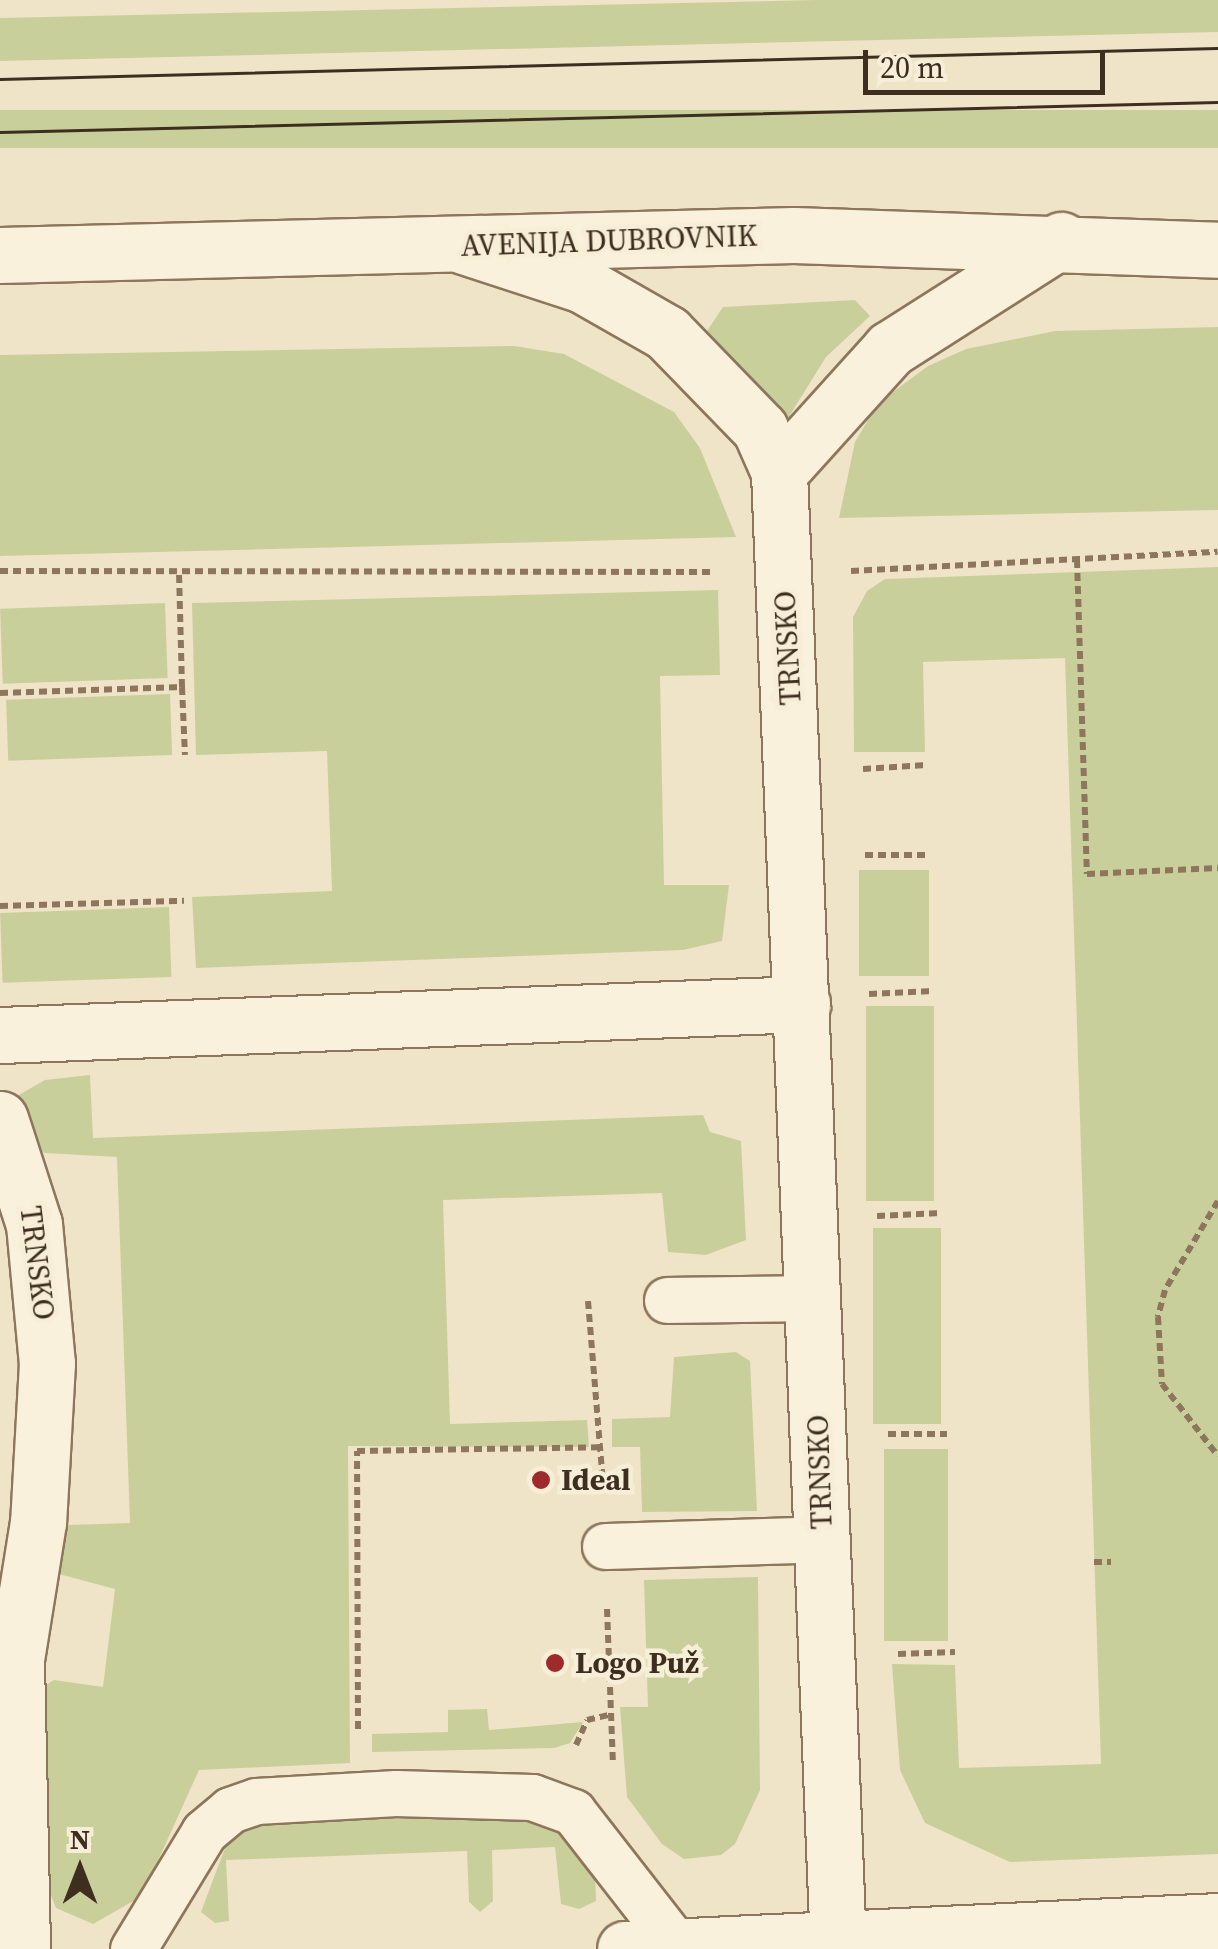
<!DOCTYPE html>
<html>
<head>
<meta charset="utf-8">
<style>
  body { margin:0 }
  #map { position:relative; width:1218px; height:1949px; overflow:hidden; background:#f0e4c8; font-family:"Source Serif 4",serif }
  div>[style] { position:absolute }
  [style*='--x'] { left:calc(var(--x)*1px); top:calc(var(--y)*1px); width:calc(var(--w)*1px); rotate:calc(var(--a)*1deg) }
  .green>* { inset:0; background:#c9cf9b; transform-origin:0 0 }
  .path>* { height:6px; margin-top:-3px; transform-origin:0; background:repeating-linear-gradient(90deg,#8d765c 0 8px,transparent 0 13px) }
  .roads { filter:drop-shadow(2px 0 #8d765c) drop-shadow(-2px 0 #8d765c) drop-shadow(0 2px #8d765c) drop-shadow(0 -2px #8d765c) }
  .lane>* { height:45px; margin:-22.5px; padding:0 22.5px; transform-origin:22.5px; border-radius:22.5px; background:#faf1dc }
  .street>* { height:55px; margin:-27.5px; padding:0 27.5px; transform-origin:27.5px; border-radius:27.5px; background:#faf1dc }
  .secondary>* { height:55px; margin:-27.5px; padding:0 27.5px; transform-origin:27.5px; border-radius:27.5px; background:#faf1dc }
  .tram>* { height:2.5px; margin:-1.25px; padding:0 1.25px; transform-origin:1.25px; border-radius:1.25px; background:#3d2e20 }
  .dots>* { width:28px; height:28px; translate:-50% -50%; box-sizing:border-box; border:5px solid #f7eed8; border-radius:50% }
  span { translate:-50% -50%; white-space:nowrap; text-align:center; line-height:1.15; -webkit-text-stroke:9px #f7eed8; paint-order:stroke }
  .street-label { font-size:30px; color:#3d2e20 }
  .poi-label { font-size:30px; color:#3d2e20; font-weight:700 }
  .left { translate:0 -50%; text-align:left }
  .north { position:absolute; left:30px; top:1819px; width:100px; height:100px; -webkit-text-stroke:8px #f7eed8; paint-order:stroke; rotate:0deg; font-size:28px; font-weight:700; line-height:40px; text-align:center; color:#3d2e20 }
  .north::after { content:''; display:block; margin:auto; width:35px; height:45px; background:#3d2e20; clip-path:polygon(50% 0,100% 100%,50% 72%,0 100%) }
  .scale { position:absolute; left:863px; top:50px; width:242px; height:45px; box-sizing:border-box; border:5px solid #3d2e20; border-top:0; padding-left:12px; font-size:30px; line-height:35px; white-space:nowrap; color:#3d2e20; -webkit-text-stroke:8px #f7eed8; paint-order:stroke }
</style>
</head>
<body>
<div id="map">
  <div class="green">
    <i style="clip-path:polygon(815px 0,1218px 0,1218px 32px,0 61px,0 18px)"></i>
    <i style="left:1218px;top:110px;width:38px;height:1218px;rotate:90deg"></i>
    <i style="clip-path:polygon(855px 300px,870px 316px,826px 357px,785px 423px,707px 331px,723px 307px)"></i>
    <i style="clip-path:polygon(1218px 327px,1218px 510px,839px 518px,855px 442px,878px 403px,928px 366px,966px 349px,1055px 331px)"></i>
    <i style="clip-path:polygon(514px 346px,564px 354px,674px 412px,700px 448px,736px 537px,0 556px,0 355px)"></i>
    <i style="clip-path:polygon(1218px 567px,1218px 1854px,1010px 1862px,925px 1823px,900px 1770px,892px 1664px,955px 1665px,959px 1768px,1101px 1764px,1065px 658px,923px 662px,925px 752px,854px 752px,853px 617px,867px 591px,885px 579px)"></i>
    <i style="clip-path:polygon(718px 590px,720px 675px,660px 676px,664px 885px,729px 885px,722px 941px,683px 950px,196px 968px,192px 897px,332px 891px,327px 751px,196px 755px,192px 603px)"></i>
    <i style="left:165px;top:603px;width:75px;height:165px;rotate:88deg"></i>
    <i style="left:170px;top:694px;width:61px;height:164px;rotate:88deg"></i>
    <i style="left:859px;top:870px;width:70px;height:106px"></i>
    <i style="left:169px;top:907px;width:70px;height:169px;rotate:88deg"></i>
    <i style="left:866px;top:1006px;width:68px;height:195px"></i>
    <i style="clip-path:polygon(90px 1075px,93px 1138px,703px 1115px,710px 1132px,741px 1141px,746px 1240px,706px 1255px,668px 1252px,662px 1193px,443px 1200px,450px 1424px,587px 1420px,589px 1447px,348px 1446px,350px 1763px,199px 1770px,142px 1896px,93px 1924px,56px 1908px,48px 1888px,38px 1690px,54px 1680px,103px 1687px,115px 1589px,55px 1573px,56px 1541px,67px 1525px,130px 1523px,117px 1157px,44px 1153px,18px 1125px,17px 1096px,45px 1080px)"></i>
    <i style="left:873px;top:1228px;width:68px;height:196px"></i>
    <i style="clip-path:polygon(736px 1352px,750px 1361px,757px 1511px,642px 1512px,640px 1447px,612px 1447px,612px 1419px,670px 1417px,674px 1357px)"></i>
    <i style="left:884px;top:1449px;width:64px;height:192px"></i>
    <i style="clip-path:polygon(758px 1577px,760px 1790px,735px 1844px,721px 1855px,684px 1859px,662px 1844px,627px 1797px,620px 1707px,648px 1707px,644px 1580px)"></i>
    <i style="clip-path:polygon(487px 1709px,489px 1730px,583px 1722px,570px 1743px,554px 1748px,372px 1752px,372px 1734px,448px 1732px,448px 1710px)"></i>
    <i style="clip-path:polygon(478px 1812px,545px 1813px,595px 1874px,596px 1901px,579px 1909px,561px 1904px,555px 1847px,492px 1850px,493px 1901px,480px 1912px,469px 1902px,467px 1851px,226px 1860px,229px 1921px,215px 1923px,201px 1912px,234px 1824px)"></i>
  </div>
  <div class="path">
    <i style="--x:1077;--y:560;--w:314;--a:88.2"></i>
    <i style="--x:1087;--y:874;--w:131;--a:-2.6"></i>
    <i style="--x:0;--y:571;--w:714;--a:0.08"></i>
    <i style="--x:851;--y:571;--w:367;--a:-3"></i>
    <i style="--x:182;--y:687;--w:68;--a:87.5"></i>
    <i style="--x:0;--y:693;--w:182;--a:-1.9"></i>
    <i style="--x:182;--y:687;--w:117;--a:-91.5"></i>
    <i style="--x:863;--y:769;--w:63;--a:-3.6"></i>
    <i style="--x:865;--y:855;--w:64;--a:0"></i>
    <i style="--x:0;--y:906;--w:184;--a:-1.6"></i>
    <i style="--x:869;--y:994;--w:64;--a:-2.7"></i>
    <i style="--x:1218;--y:1201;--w:104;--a:120.8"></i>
    <i style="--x:1165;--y:1290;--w:28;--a:105"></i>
    <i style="--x:1158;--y:1317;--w:67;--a:86.6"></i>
    <i style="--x:1162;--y:1384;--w:91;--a:52.1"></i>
    <i style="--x:877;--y:1216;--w:64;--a:-2.7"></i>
    <i style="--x:588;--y:1301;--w:182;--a:85.3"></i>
    <i style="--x:888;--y:1434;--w:59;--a:0"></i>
    <i style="--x:1094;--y:1562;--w:17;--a:0"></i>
    <i style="--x:607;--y:1609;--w:153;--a:87.8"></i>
    <i style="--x:898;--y:1654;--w:57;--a:-2"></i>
    <i style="--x:358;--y:1729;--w:278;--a:-90.2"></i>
    <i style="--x:357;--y:1451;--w:244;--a:-0.9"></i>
    <i style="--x:576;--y:1745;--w:27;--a:-66"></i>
    <i style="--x:587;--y:1720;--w:26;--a:-13"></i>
  </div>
  <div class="roads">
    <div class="lane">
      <i style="--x:667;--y:1300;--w:147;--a:-0.8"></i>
      <i style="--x:605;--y:1546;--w:217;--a:-1.8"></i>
      <i style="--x:133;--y:1949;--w:137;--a:-58.7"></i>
      <i style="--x:204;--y:1832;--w:34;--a:-40"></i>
      <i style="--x:230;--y:1810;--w:28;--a:-19"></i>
      <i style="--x:256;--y:1801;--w:140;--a:-3.3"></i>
      <i style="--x:396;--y:1793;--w:136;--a:1.7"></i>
      <i style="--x:532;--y:1797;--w:44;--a:20.1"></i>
      <i style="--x:573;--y:1812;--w:171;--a:52.1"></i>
    </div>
    <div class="street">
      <i style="--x:464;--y:246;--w:125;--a:18.1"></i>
      <i style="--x:583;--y:285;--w:97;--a:29.7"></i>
      <i style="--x:667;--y:333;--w:134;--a:45.9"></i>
      <i style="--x:760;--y:429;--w:47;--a:66.2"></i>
      <i style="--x:779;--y:472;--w:1478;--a:87.71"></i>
      <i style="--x:779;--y:472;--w:166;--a:-47.9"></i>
      <i style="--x:890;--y:349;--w:203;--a:-32.5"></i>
      <i style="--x:0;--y:1035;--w:803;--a:-2.21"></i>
      <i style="--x:0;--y:1119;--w:110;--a:72.1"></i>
      <i style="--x:34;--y:1224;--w:140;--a:84.7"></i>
      <i style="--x:47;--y:1363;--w:159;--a:93.2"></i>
      <i style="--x:38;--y:1522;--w:140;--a:99.1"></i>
      <i style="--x:16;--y:1660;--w:289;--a:88.8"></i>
      <i style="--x:625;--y:1949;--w:594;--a:-2.7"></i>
    </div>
    <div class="secondary">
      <i style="--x:0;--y:255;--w:794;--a:-1.44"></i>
      <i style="--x:794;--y:235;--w:424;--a:2"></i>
    </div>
  </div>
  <div class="tram">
    <i style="--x:0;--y:79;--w:1218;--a:-1.46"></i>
    <i style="--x:0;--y:132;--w:1218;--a:-1.41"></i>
  </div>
  <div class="dots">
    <i style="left:541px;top:1480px;background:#9e2a2b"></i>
    <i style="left:555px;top:1663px;background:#9e2a2b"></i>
  </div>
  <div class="street-label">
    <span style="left:609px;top:241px;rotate:-2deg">AVENIJA DUBROVNIK</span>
    <span style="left:788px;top:648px;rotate:-93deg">TRNSKO</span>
    <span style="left:37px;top:1263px;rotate:83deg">TRNSKO</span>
    <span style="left:820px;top:1472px;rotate:-92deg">TRNSKO</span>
  </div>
  <div class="poi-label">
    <span class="left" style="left:561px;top:1480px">Ideal</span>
    <span class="left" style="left:575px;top:1663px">Logo Puž</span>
  </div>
  <div class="north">N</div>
  <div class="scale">20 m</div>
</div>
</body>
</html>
